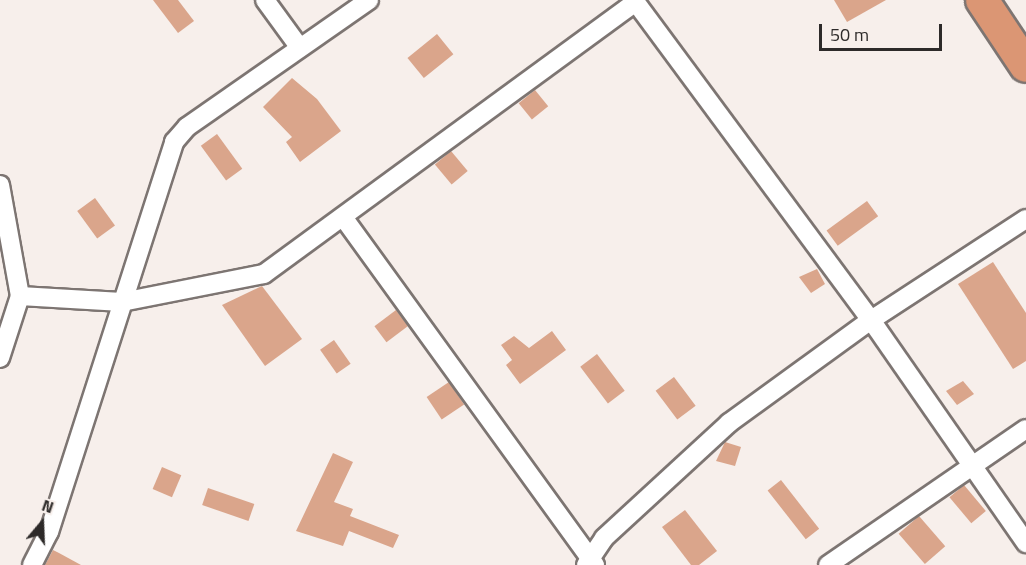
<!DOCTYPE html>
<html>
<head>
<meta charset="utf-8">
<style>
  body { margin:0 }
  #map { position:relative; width:1026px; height:565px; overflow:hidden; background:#f7efeb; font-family:"Titillium Web",sans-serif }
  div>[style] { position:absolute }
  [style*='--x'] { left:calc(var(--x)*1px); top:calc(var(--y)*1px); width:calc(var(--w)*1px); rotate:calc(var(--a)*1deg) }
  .building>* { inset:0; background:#daa58b; transform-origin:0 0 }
  .roads { filter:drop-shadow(2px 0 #7d7572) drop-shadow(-2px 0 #7d7572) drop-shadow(0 2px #7d7572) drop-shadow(0 -2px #7d7572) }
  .street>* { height:18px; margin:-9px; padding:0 9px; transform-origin:9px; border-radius:9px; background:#fff }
  .highway>* { height:32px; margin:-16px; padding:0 16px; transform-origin:16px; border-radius:16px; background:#db9674 }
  span { translate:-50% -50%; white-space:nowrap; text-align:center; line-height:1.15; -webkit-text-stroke:6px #f7efeb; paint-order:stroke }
  .north { position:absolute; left:12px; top:493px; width:60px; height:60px; -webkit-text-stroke:4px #f7efeb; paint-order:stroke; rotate:19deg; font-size:16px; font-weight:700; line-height:24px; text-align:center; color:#2d2a29 }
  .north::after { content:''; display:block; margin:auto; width:21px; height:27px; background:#2d2a29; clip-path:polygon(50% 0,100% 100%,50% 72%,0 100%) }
  .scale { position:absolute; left:819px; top:24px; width:123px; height:27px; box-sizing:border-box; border:3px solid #2d2a29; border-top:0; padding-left:8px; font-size:18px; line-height:21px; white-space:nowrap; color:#2d2a29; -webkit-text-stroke:4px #f7efeb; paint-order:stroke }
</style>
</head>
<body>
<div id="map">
  <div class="building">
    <i style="clip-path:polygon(153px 0,178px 0,194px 21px,178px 33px)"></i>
    <i style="clip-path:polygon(834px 0,886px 0,847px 22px)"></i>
    <i style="left:437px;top:34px;width:26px;height:38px;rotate:51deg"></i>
    <i style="clip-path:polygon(292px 78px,317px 99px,341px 131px,300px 162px,286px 142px,292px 137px,263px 107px)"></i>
    <i style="left:535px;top:90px;width:21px;height:21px;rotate:51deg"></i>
    <i style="left:217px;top:134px;width:43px;height:20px;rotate:54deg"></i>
    <i style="left:451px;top:151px;width:26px;height:21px;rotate:50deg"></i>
    <i style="left:95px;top:198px;width:34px;height:22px;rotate:54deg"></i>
    <i style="left:867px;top:201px;width:19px;height:50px;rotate:54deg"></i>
    <i style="clip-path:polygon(993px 262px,1026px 313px,1026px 361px,1013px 369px,958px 284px)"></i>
    <i style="clip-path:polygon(817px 269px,825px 284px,811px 293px,799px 277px)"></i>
    <i style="clip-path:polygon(262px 286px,302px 339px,265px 366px,222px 305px)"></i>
    <i style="left:396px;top:310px;width:20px;height:27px;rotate:53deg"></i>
    <i style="clip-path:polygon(552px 331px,566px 350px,520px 384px,506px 365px,512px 360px,501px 345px,514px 336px,529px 348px)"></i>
    <i style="left:334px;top:340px;width:29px;height:17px;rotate:55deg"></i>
    <i style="left:597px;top:354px;width:46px;height:21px;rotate:53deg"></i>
    <i style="left:674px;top:377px;width:36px;height:23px;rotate:53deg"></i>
    <i style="clip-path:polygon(963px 381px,974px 394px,957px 405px,946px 391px)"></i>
    <i style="left:449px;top:382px;width:27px;height:27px;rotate:56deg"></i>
    <i style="clip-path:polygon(725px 442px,741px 447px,735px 466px,716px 461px)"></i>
    <i style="clip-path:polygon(333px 453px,353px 462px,334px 502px,353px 509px,350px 516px,399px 535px,393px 548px,349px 531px,343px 546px,296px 531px)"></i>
    <i style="left:162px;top:467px;width:21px;height:24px;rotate:23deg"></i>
    <i style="left:781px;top:480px;width:62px;height:17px;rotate:52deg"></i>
    <i style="left:964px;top:485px;width:34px;height:19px;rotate:50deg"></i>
    <i style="left:208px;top:488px;width:49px;height:18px;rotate:19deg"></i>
    <i style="clip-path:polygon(685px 510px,717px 551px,699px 565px,691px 565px,662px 527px)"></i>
    <i style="left:919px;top:516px;width:40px;height:27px;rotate:49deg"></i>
    <i style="clip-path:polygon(53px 550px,59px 553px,81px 565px,45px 565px)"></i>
  </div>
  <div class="roads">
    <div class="street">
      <i style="--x:265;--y:0;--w:59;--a:53.9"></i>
      <i style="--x:634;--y:0;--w:398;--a:53.5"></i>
      <i style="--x:871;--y:320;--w:272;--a:55.2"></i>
      <i style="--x:0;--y:185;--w:113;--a:79.8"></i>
      <i style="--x:20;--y:296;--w:65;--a:107.9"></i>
      <i style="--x:343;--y:217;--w:430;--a:54.1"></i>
      <i style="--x:20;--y:296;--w:102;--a:3.4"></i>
      <i style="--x:122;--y:302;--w:145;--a:-11.2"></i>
      <i style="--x:264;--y:274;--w:460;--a:-36.2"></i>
      <i style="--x:32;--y:565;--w:37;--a:-63"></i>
      <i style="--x:49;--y:532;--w:410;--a:-72.2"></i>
      <i style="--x:174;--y:142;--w:20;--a:-49"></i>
      <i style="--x:187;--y:127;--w:222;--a:-34.9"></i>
      <i style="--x:586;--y:565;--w:32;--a:-56"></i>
      <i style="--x:604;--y:538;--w:170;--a:-42.6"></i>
      <i style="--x:729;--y:423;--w:175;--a:-36"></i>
      <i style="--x:871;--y:320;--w:185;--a:-33.1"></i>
      <i style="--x:828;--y:565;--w:240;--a:-34.5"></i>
    </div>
    <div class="highway">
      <i style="--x:982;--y:0;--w:79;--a:56.3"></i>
    </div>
  </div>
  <div class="north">N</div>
  <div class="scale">50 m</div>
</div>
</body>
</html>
